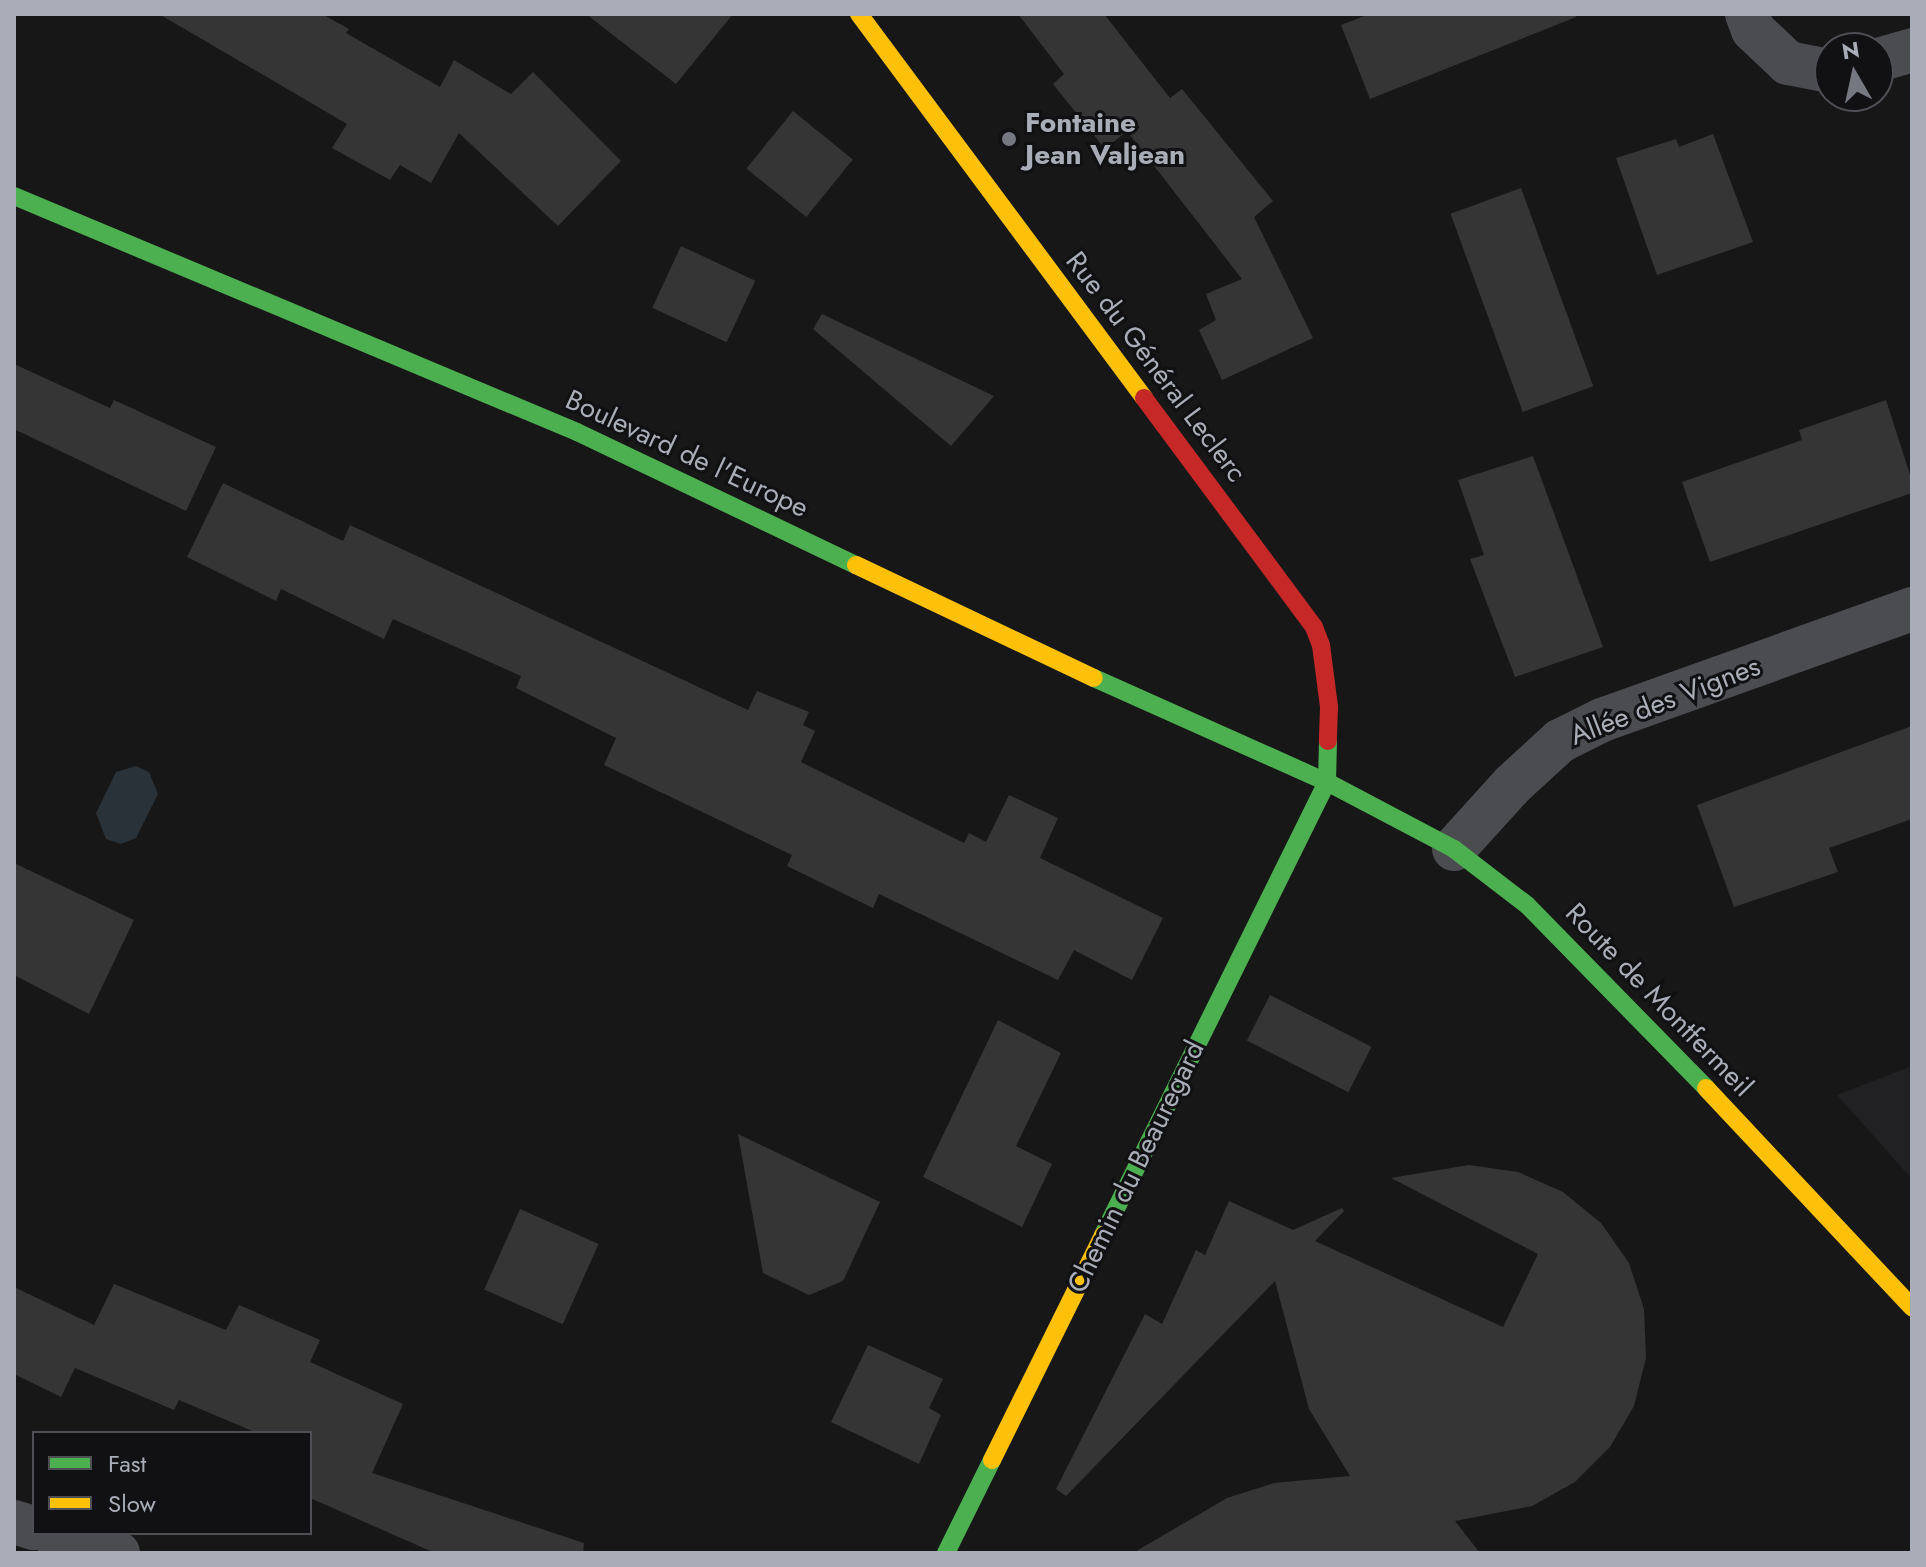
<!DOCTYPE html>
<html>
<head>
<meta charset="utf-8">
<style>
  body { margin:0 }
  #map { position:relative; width:1926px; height:1567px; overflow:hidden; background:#171717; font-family:Jost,sans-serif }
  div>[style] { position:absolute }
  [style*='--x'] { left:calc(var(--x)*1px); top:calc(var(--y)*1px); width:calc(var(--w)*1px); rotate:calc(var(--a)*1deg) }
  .built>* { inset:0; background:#212123 }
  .water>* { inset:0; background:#2a3239 }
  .building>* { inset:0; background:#353536; transform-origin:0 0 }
  .street>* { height:44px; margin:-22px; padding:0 22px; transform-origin:22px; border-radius:22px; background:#4b4c50 }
  .fast>* { height:18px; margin:-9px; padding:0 9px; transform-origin:9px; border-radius:9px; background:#4caf50 }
  .slow>* { height:18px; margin:-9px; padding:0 9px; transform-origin:9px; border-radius:9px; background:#ffc107 }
  .jam>* { height:18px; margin:-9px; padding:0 9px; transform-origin:9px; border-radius:9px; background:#c62828 }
  .dots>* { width:22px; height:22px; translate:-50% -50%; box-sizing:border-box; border:4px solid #111113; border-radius:50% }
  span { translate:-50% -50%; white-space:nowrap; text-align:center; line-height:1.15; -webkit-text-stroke:6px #111113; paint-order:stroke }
  .poi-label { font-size:28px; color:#a8adb8; font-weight:700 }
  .left { translate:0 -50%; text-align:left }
  .street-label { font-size:28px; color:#a8adb8 }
  .frame { position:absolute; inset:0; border:16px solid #a8adb8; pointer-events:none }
  .legend { position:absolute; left:32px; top:1431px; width:280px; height:104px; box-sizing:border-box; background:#111113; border:2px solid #4d4f55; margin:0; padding:10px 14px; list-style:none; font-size:24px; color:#a8adb8 }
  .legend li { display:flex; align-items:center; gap:16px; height:40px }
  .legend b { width:40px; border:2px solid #4d4f55 }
  .north { position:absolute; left:1814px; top:32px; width:80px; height:80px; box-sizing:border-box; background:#111113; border:2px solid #4d4f55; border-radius:50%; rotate:351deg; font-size:22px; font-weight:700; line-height:32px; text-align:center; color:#a8adb8 }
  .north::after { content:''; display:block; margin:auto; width:28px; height:36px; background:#757880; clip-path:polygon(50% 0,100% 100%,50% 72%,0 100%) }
</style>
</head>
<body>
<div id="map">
  <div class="built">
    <i style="clip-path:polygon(1912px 1066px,1912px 1179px,1837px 1095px)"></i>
  </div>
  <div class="water">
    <i style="clip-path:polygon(136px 766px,149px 772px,158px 794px,136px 838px,121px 844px,106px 839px,96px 813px,116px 772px)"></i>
  </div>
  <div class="building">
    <i style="clip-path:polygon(159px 14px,322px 14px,349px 29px,346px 33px,440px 87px,454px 60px,511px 94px,533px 72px,621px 161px,558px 226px,459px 133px,431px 183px,400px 165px,390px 180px,332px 148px,347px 124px)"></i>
    <i style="clip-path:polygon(586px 14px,733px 14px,676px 84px)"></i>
    <i style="clip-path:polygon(1018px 14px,1104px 14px,1170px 98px,1182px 89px,1273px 201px,1254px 217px,1313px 338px,1222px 380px,1199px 330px,1216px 320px,1206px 294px,1242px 279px,1127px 131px,1105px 149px,1053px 84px,1064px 74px)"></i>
    <i style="clip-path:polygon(1370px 14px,1575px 14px,1576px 17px,1370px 99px,1341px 25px)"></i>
    <i style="left:793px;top:111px;width:77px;height:74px;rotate:39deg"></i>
    <i style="clip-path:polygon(1713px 134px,1753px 242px,1657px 275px,1616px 158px,1676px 139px,1679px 147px)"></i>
    <i style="left:1521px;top:188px;width:211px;height:75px;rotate:70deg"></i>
    <i style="left:681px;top:246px;width:82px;height:68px;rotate:25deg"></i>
    <i style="clip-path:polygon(822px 314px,994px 396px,951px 446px,813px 329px)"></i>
    <i style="clip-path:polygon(14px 364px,110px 408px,114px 400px,216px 447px,186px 511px,14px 429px)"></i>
    <i style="clip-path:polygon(1886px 400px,1912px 481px,1912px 493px,1710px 562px,1682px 482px,1802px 440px,1799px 430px)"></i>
    <i style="clip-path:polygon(1533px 456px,1603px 647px,1515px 677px,1470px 559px,1484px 555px,1458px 480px)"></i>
    <i style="clip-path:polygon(223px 483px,343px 541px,350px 525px,748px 710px,757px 691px,809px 712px,803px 725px,815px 731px,801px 762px,964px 843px,969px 833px,986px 842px,1009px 795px,1058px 818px,1040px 858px,1163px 918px,1132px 980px,1074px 950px,1058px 980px,879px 894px,873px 908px,787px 866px,792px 855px,604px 765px,616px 738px,516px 688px,521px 676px,393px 619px,384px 639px,281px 589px,276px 601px,187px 557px)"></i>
    <i style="clip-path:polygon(1912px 726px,1912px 819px,1829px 848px,1838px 872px,1734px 907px,1697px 805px)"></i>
    <i style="clip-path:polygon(14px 863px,134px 920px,89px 1014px,14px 975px)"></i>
    <i style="left:1270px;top:995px;width:114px;height:51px;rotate:27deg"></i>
    <i style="clip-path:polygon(998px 1020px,1061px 1053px,1016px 1146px,1052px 1164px,1022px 1227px,923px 1177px)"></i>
    <i style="clip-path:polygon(738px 1134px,880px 1202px,843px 1281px,809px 1295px,763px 1273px)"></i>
    <i style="clip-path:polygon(1469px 1165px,1518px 1172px,1563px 1192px,1601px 1223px,1629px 1263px,1644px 1309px,1646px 1358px,1634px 1406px,1610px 1447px,1575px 1482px,1532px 1506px,1455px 1521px,1480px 1553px,1133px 1553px,1227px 1498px,1274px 1483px,1350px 1476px,1309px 1409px,1275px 1281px,1066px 1496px,1056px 1489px,1145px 1314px,1162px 1324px,1196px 1250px,1205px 1255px,1229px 1201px,1293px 1230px,1342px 1208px,1344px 1211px,1315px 1241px,1503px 1327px,1538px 1254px,1391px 1178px)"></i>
    <i style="left:520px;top:1209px;width:86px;height:88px;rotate:24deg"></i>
    <i style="clip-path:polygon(114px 1284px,226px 1330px,239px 1305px,320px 1340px,310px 1362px,403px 1404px,372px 1473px,584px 1543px,583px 1553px,435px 1553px,310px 1498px,310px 1433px,257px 1433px,179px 1400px,174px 1410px,75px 1368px,61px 1397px,14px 1374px,14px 1287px,94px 1325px)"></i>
    <i style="clip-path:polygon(868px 1345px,943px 1379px,929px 1408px,941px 1415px,919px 1464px,831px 1422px)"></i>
  </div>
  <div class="street">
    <i style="--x:1747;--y:14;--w:17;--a:69"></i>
    <i style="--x:1753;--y:30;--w:48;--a:43.3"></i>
    <i style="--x:1788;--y:63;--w:43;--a:10.8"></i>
    <i style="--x:1878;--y:60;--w:35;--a:-16"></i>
    <i style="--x:1454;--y:849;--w:88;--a:-47.8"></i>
    <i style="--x:1513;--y:784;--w:64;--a:-42.5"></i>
    <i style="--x:1560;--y:741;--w:47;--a:-26.6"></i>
    <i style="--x:1602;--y:720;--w:329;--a:-19.7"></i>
    <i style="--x:14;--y:1522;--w:21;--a:17"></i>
    <i style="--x:51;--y:1533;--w:70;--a:16.6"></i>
  </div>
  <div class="fast">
    <i style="--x:14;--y:196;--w:610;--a:22.74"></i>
    <i style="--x:577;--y:432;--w:309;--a:25.5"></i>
    <i style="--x:1094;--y:678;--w:255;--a:24.1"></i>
    <i style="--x:1327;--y:782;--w:144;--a:27.8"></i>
    <i style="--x:1454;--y:849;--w:92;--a:37.5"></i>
    <i style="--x:1527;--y:905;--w:256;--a:45.6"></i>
    <i style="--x:1103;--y:1235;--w:505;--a:-63.69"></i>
    <i style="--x:1327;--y:782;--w:41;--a:-88.6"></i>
    <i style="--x:946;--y:1553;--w:104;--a:-63.7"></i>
  </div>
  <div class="slow">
    <i style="--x:859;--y:14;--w:478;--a:53.4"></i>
    <i style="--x:856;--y:565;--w:263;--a:25.4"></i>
    <i style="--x:1706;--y:1088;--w:301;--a:46.8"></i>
    <i style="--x:992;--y:1460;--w:251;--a:-63.7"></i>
  </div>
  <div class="jam">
    <i style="--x:1144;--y:398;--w:285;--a:53.4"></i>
    <i style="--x:1314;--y:627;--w:19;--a:69"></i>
    <i style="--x:1321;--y:645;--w:63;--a:82.6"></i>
    <i style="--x:1329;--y:707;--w:34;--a:92"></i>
  </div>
  <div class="dots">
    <i style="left:1009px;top:139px;background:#757880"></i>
  </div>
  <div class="poi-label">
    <span class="left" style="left:1025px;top:139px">Fontaine<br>Jean Valjean</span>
  </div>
  <div class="street-label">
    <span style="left:1156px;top:367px;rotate:53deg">Rue du Général Leclerc</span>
    <span style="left:687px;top:454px;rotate:25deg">Boulevard de l'Europe</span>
    <span style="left:1665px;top:701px;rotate:-21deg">Allée des Vignes</span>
    <span style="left:1659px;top:1000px;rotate:46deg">Route de Montfermeil</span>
    <span style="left:1136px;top:1167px;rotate:-64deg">Chemin du Beauregard</span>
  </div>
  <div class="frame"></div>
  <ul class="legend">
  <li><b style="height:10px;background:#4caf50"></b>Fast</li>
  <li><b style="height:10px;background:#ffc107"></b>Slow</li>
  </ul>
  <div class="north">N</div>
</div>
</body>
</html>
